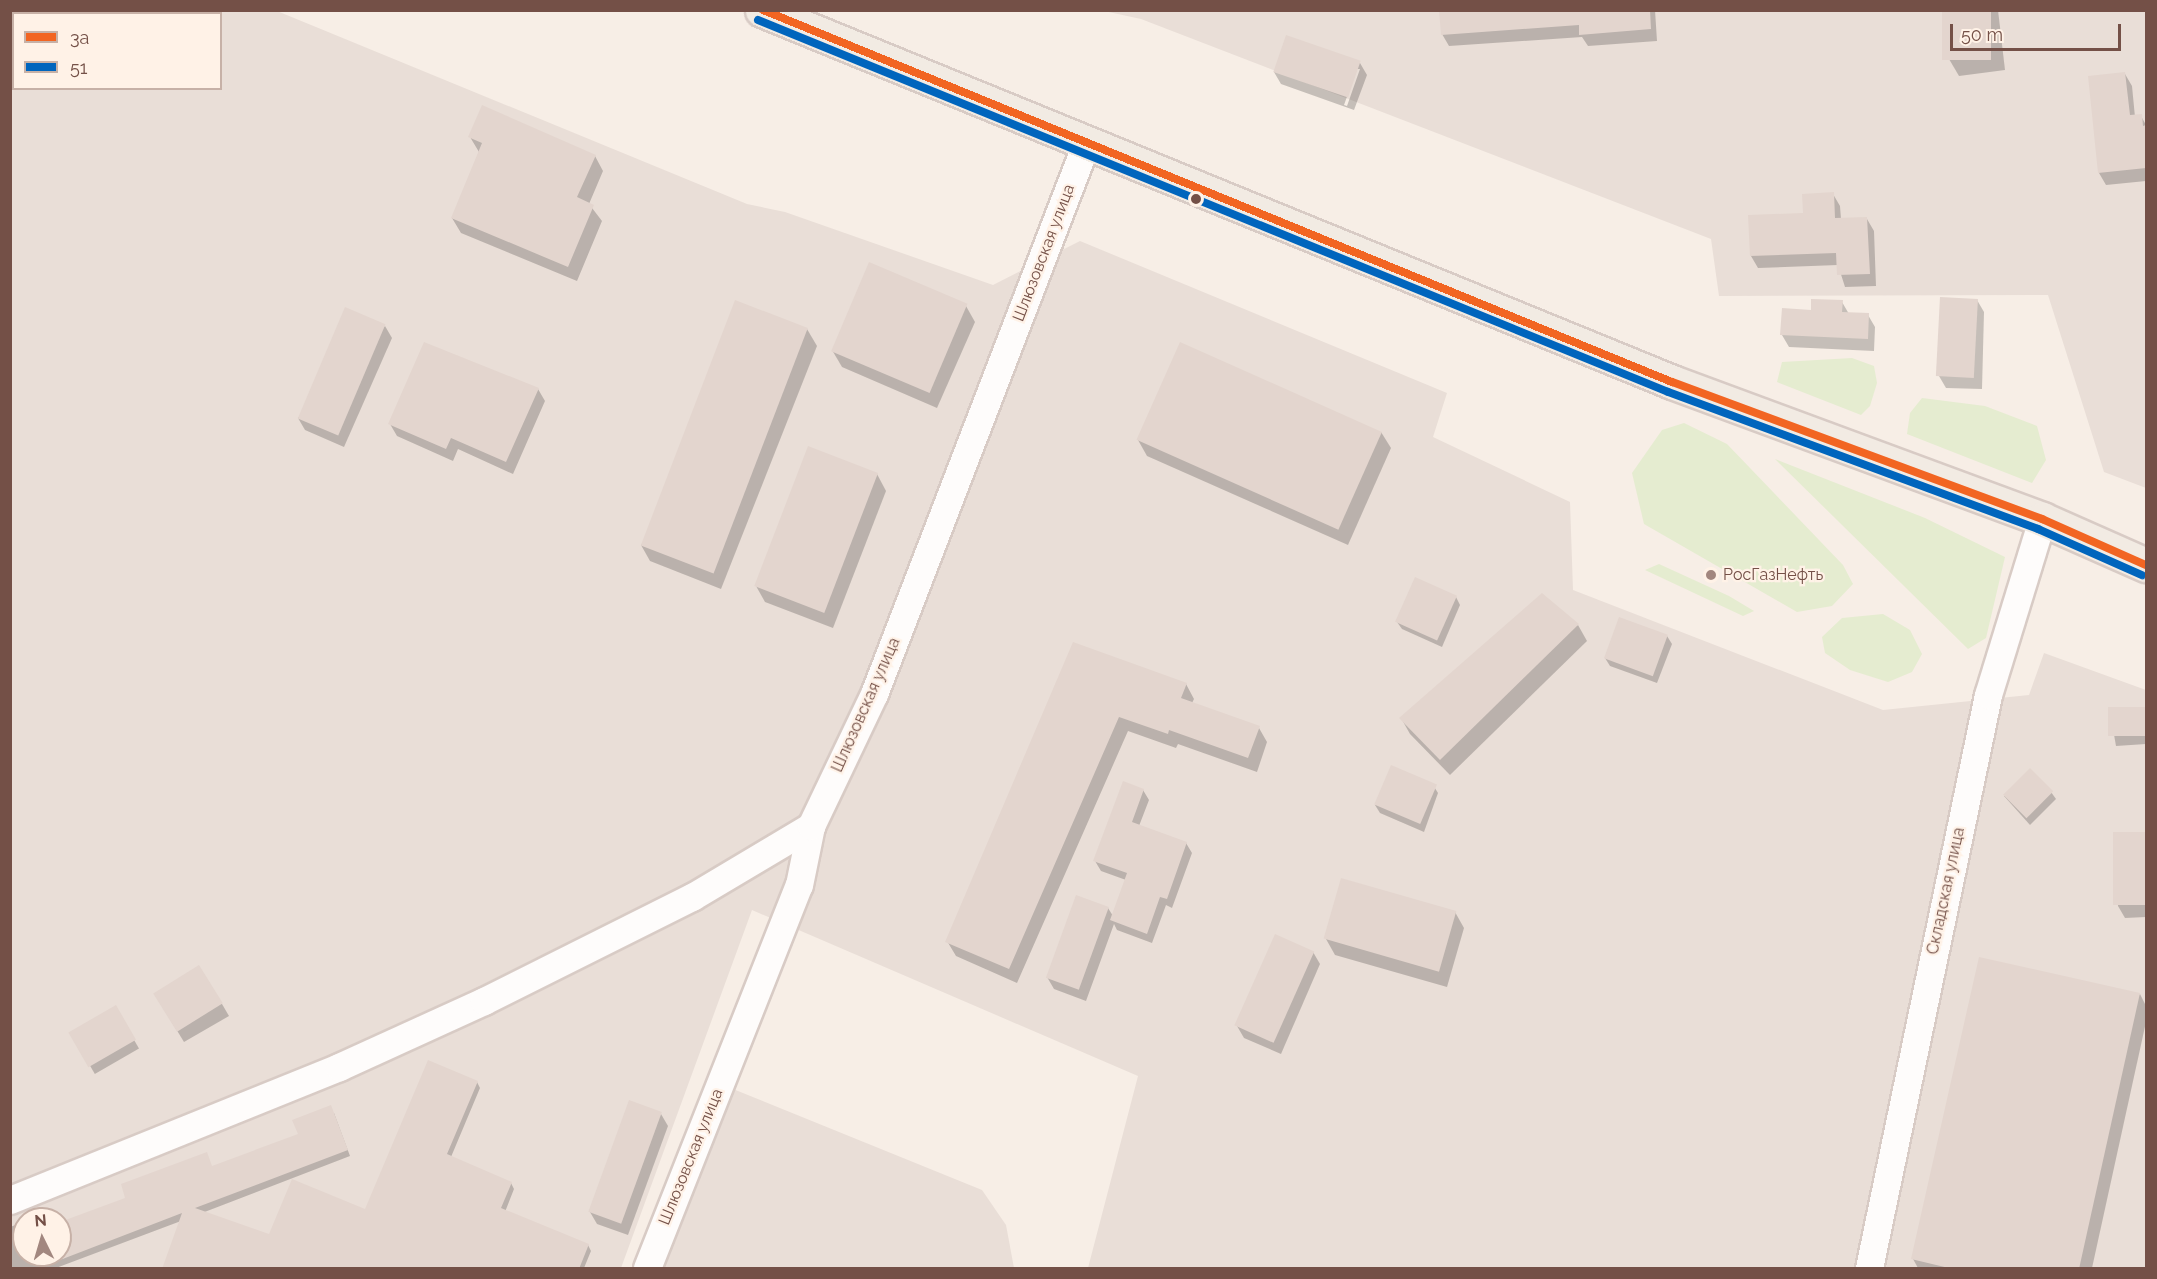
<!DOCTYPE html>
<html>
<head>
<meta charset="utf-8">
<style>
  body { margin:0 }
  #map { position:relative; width:2157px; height:1279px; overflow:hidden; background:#f7eee6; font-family:Raleway,sans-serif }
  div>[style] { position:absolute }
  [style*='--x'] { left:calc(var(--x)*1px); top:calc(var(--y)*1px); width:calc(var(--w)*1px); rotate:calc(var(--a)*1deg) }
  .industrial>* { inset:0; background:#e9ded7 }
  .green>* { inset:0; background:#e5ecd0 }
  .shadow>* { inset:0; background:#0003; transform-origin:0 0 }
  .building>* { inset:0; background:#e3d5ce; transform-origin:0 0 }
  .roads { filter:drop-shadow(2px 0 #d8cbc5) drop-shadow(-2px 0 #d8cbc5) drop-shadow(0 2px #d8cbc5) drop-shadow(0 -2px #d8cbc5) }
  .street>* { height:27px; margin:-13.5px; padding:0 13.5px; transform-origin:13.5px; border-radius:13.5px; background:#fefcfb }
  .primary>* { height:33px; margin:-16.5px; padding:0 16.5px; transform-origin:16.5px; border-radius:16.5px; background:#f2ebe3 }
  .bus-1>* { height:8px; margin:-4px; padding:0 4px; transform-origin:4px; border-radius:4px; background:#f26522 }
  .bus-2>* { height:8px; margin:-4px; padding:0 4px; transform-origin:4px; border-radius:4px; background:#0065bd }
  .dots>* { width:16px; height:16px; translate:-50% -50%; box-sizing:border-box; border:3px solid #fff2e7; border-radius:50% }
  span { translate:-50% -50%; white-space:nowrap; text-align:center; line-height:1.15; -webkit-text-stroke:4.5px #fff2e7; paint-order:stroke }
  .street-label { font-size:16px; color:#745047 }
  .poi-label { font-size:16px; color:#745047 }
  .left { translate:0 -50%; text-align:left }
  .frame { position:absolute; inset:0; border:12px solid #745047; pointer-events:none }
  .legend { position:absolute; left:12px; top:12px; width:210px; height:78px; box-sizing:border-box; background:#fff2e7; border:2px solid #c7b1a7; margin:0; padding:8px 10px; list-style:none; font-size:18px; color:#745047 }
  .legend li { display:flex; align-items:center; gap:12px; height:30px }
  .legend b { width:30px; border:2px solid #c7b1a7 }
  .north { position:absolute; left:12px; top:1207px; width:60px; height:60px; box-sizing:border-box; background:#fff2e7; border:2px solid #c7b1a7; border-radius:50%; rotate:355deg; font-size:16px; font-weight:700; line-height:24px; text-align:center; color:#745047 }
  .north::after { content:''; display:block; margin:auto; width:21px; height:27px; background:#a2877f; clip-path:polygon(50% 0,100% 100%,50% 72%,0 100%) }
  .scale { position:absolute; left:1950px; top:24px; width:171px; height:27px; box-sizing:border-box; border:3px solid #745047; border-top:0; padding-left:8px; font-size:18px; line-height:21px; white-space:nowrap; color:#745047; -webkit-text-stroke:4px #fff2e7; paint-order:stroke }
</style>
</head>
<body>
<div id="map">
  <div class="industrial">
    <i style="clip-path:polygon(evenodd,10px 11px,277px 11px,747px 204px,785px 212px,993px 285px,1080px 241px,1447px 393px,1433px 437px,1570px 502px,1573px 590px,1883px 710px,2029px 695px,2044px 653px,2146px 690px,2146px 1268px,1088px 1268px,1138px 1076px,752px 910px,621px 1268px,11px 1268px,10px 11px,14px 14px,220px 14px,220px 88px,14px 88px,14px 14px,10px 11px,24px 1219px,60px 1219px,60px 1255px,24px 1255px,24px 1219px)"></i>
    <i style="clip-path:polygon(1104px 11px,2146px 11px,2146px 488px,2104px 472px,2048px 295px,1719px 296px,1711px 239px,1141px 19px)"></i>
    <i style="clip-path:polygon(733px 1089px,982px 1190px,1006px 1225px,1014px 1268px,661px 1268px)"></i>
  </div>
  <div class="green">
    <i style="clip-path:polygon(1852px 358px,1874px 366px,1877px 383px,1870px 406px,1861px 415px,1777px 382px,1782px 362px)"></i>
    <i style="clip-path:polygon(1922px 398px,1985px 406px,2037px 426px,2046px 460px,2032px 483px,1907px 434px,1910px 413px)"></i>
    <i style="clip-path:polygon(1684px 423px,1727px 444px,1843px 565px,1853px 584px,1832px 606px,1797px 612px,1644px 524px,1632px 473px,1662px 430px)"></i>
    <i style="clip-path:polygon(1775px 459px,1925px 518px,2005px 557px,1986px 638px,1968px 649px)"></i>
    <i style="clip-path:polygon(1659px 564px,1729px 596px,1754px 611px,1743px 616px,1645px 570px)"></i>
    <i style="clip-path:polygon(1883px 614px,1910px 630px,1922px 654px,1912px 672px,1888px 682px,1850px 670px,1825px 653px,1822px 637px,1842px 618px)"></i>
  </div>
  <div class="shadow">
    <i style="clip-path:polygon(1440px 10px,1655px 10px,1657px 41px,1588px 46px,1582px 37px,1449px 46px,1442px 34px)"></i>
    <i style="clip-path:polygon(1943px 10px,1998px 10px,2005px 70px,1959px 76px,1949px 59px)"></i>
    <i style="clip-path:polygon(evenodd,1360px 63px,1367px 75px,1354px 110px,1281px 84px,1274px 72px,1360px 63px,1357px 69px,1360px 69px,1347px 106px,1344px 105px,1357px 69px)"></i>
    <i style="clip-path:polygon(2125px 74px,2132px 86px,2135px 117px,2141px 116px,2146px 125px,2146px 181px,2106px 185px,2099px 173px)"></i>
    <i style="clip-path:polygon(470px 137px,595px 156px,603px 171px,589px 204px,602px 221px,577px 281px,461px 233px,452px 218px,479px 152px)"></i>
    <i style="clip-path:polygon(1833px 194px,1840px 206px,1841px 219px,1867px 219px,1874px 231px,1876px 286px,1845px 287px,1838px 265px,1758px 268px,1751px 256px,1749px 217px,1804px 214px)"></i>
    <i style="clip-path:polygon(1977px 300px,1984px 312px,1982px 389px,1946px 388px,1939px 376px)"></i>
    <i style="clip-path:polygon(1842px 302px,1849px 314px,1868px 315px,1875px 327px,1874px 351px,1789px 347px,1782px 335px,1812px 312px)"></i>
    <i style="clip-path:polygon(966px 306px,975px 322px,937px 408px,842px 367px,832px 350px)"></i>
    <i style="clip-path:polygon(385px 326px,392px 338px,344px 447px,305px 430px,298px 418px)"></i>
    <i style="clip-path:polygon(807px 329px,817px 346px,721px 589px,650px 561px,641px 545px)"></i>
    <i style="clip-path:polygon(538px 389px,545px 401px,513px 474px,458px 449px,453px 461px,397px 436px,390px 424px)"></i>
    <i style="clip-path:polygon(1381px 432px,1391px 448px,1348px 545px,1147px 456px,1138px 440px)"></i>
    <i style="clip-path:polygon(877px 474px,886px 491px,833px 628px,765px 602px,756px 586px)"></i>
    <i style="clip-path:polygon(1456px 597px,1460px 605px,1442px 647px,1402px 629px,1397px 622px)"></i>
    <i style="clip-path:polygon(1578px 625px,1587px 641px,1450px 775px,1410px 734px,1401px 718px)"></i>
    <i style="clip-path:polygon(1667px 636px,1672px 644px,1657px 683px,1610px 666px,1605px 658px)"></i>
    <i style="clip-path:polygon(1074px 644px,1186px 684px,1194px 699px,1192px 703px,1259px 728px,1267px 742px,1257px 772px,1178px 744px,1176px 748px,1128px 731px,1017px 983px,956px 956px,947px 941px)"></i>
    <i style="clip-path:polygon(2146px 709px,2146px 744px,2116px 746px,2110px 712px)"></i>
    <i style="clip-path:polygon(1433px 785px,1438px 793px,1424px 832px,1380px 813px,1375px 805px)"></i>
    <i style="clip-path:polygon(1143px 790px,1149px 800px,1139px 826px,1186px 843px,1192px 853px,1172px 908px,1166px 905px,1152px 943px,1117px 930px,1114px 924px,1086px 1001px,1054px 989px,1047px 977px,1108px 908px,1113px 916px,1126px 880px,1101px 871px,1095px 861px)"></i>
    <i style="clip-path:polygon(2051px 792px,2056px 799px,2030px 825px,2004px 796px)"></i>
    <i style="clip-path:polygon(2146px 834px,2146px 917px,2125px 918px,2118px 906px,2114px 836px)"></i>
    <i style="clip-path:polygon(1455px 912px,1464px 928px,1447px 987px,1335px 955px,1326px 939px)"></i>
    <i style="clip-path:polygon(1313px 952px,1320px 964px,1281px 1054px,1244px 1038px,1237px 1026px)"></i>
    <i style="clip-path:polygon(2140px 994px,2146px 1006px,2146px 1022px,2092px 1268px,1918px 1268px,1913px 1259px)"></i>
    <i style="clip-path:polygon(222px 1004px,229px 1016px,184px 1042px,162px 1006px)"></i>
    <i style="left:115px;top:1007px;width:48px;height:51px;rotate:60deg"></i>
    <i style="clip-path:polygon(477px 1082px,480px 1088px,451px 1157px,511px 1183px,514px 1189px,505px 1212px,588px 1245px,591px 1251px,584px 1268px,164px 1268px,181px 1221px,56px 1268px,10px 1268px,10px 1227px,24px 1222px,24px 1255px,60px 1255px,60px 1223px,300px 1135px,334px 1113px,350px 1156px,202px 1213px,270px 1236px,366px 1211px)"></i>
    <i style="clip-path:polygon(661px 1114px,668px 1126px,628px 1235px,597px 1224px,590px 1212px)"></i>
  </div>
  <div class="building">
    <i style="clip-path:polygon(1439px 10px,1650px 10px,1651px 29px,1579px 35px,1579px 25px,1441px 35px)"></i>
    <i style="left:1942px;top:10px;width:49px;height:50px"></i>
    <i style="left:1286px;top:35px;width:79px;height:39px;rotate:19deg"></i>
    <i style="clip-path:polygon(2125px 72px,2130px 115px,2142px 114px,2143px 126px,2146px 125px,2146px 168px,2098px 173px,2088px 76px)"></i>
    <i style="clip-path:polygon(482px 105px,596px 155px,577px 197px,594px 205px,568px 267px,451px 218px,482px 143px,468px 137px)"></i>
    <i style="clip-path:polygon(1834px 192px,1835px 218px,1867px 217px,1870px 274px,1837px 275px,1836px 253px,1750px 256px,1748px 215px,1803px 213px,1802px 194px)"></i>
    <i style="left:869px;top:262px;width:107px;height:97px;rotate:23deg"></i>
    <i style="left:1940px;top:297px;width:38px;height:79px;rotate:3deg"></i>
    <i style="clip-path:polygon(1811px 299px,1843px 300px,1842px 312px,1869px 313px,1868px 339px,1780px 335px,1782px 308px,1811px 310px)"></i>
    <i style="left:735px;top:300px;width:78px;height:263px;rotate:21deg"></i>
    <i style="left:345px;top:307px;width:44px;height:121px;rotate:23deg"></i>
    <i style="clip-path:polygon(424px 342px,539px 388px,506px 462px,451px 438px,446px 449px,388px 424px)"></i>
    <i style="left:1180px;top:342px;width:221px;height:107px;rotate:24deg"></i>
    <i style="left:808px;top:446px;width:75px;height:150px;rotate:21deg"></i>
    <i style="left:1415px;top:577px;width:46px;height:49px;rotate:24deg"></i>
    <i style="clip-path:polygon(1542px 593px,1579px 624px,1440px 760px,1399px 718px)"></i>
    <i style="left:1619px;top:617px;width:52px;height:44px;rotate:20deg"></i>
    <i style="clip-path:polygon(1073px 642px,1187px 683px,1181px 698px,1260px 726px,1248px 758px,1169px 730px,1168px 734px,1119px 717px,1009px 969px,945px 942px)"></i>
    <i style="left:2146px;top:707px;width:29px;height:38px;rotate:90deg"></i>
    <i style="left:1391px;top:765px;width:50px;height:43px;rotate:23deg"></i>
    <i style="left:2030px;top:768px;width:33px;height:38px;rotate:45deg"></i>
    <i style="clip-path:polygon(1123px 781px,1144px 789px,1132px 822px,1187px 842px,1167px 899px,1160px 897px,1147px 934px,1110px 920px,1127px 873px,1093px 861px)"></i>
    <i style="left:2146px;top:832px;width:73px;height:33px;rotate:90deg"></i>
    <i style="left:1341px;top:878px;width:120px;height:63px;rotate:16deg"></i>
    <i style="left:1076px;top:895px;width:35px;height:88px;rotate:20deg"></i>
    <i style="left:1275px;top:934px;width:43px;height:100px;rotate:24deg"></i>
    <i style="clip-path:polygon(1979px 957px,2140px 993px,2079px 1269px,1953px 1269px,1911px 1259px)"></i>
    <i style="left:199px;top:965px;width:45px;height:54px;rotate:58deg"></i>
    <i style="left:116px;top:1005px;width:40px;height:55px;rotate:60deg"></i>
    <i style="clip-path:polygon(428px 1060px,478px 1081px,447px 1154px,512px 1182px,501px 1208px,589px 1244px,579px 1269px,162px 1269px,182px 1213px,60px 1260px,60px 1222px,125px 1198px,121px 1184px,207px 1152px,212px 1166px,298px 1134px,292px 1120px,331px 1105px,348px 1150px,195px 1208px,269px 1234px,292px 1179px,365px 1209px)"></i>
    <i style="left:629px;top:1100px;width:35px;height:119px;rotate:20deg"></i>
  </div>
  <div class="roads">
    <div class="street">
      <i style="--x:10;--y:1200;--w:355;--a:-22"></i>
      <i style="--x:339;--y:1067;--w:159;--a:-24.5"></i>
      <i style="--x:484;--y:1001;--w:233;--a:-26.6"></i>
      <i style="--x:692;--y:897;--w:139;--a:-30.8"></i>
      <i style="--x:647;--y:1268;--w:412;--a:-68.4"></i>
      <i style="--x:799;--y:885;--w:60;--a:-78.5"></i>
      <i style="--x:811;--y:826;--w:146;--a:-64.5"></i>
      <i style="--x:874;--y:694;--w:593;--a:-68.93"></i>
      <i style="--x:1869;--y:1268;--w:585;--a:-78.27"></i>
      <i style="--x:1988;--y:695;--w:184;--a:-72.9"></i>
    </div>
    <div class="primary">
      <i style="--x:762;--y:10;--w:983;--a:22.23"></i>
      <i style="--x:1672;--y:382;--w:395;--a:20.3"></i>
      <i style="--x:2042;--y:519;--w:114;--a:23.9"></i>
    </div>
  </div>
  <div class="bus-1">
    <i style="--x:763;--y:10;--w:982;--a:22.26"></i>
    <i style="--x:1672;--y:382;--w:395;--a:20.3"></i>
    <i style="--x:2042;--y:519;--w:114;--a:23.9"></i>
  </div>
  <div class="bus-2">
    <i style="--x:758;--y:20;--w:983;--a:22.23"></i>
    <i style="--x:1668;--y:392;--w:395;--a:20.3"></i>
    <i style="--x:2038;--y:529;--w:114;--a:23.9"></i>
  </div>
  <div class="dots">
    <i style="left:1196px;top:199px;background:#745047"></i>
    <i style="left:1711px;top:575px;background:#a2877f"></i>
  </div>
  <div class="street-label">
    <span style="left:1044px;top:253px;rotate:-69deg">Шлюзовская улица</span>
    <span style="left:866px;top:705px;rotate:-66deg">Шлюзовская улица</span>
    <span style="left:1946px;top:891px;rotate:-78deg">Складская улица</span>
    <span style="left:691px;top:1157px;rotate:-68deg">Шлюзовская улица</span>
  </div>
  <div class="poi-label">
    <span class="left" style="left:1723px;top:575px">РосГазНефть</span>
  </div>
  <div class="frame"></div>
  <ul class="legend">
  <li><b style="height:8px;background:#f26522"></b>3а</li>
  <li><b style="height:8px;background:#0065bd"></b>51</li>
  </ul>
  <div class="north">N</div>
  <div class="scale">50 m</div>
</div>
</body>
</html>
